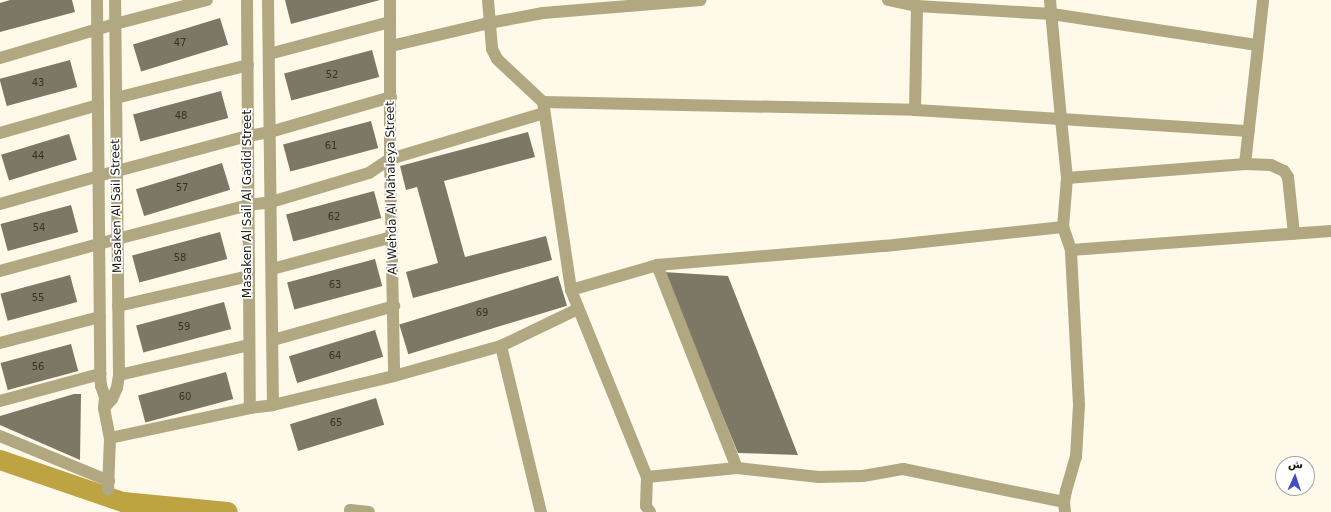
<!DOCTYPE html>
<html>
<head>
<meta charset="utf-8">
<style>
  body { margin:0 }
  #map { position:relative; width:1331px; height:512px; overflow:hidden; background:#fef9e9; font-family:"DejaVu Sans",Vazirmatn,sans-serif }
  div>[style] { position:absolute }
  [style*='--x'] { left:calc(var(--x)*1px); top:calc(var(--y)*1px); width:calc(var(--w)*1px); rotate:calc(var(--a)*1deg) }
  .canal>* { height:20px; margin:-10px; padding:0 10px; transform-origin:10px; border-radius:10px; background:#bda342 }
  .building>* { inset:0; background:#7d7865; transform-origin:0 0 }
  .minor>* { height:12px; margin:-6px; padding:0 6px; transform-origin:6px; border-radius:6px; background:#b1a781 }
  span { translate:-50% -50%; white-space:nowrap; text-align:center; line-height:1.15; -webkit-text-stroke:3.5px #fff; paint-order:stroke }
  .number-label { font-size:10px; color:#343228 }
  .number-label span { -webkit-text-stroke-width:0 }
  .street-label { font-size:12px; color:#1c1a13 }
  .north { position:absolute; left:1275px; top:456px; width:40px; height:40px; box-sizing:border-box; background:#fff; border:1px solid #a4a3a1; border-radius:50%; rotate:3deg; font-size:11px; font-weight:700; line-height:16px; text-align:center; color:#1c1a13 }
  .north::after { content:''; display:block; margin:auto; width:14px; height:18px; background:#444cc1; clip-path:polygon(50% 0,100% 100%,50% 72%,0 100%) }
</style>
</head>
<body>
<div id="map">
  <div class="canal">
    <i style="--x:0;--y:460;--w:130;--a:18.9"></i>
    <i style="--x:123;--y:502;--w:105;--a:5.4"></i>
  </div>
  <div class="building">
    <i style="clip-path:polygon(10px 0,72px 0,75px 12px,0 32px,0 3px)"></i>
    <i style="clip-path:polygon(285px 0,380px 0,291px 24px)"></i>
    <i style="left:220px;top:18px;width:28px;height:91px;rotate:73deg"></i>
    <i style="left:372px;top:50px;width:28px;height:91px;rotate:75deg"></i>
    <i style="left:70px;top:60px;width:28px;height:73px;rotate:75deg"></i>
    <i style="left:221px;top:91px;width:28px;height:91px;rotate:75deg"></i>
    <i style="left:371px;top:121px;width:28px;height:91px;rotate:75deg"></i>
    <i style="clip-path:polygon(528px 132px,535px 157px,444px 181px,465px 257px,546px 236px,552px 260px,413px 298px,406px 272px,438px 263px,417px 187px,406px 190px,400px 166px)"></i>
    <i style="left:69px;top:134px;width:27px;height:71px;rotate:73deg"></i>
    <i style="left:222px;top:163px;width:28px;height:90px;rotate:73deg"></i>
    <i style="left:374px;top:191px;width:28px;height:91px;rotate:75deg"></i>
    <i style="left:71px;top:205px;width:28px;height:73px;rotate:75deg"></i>
    <i style="left:220px;top:232px;width:28px;height:91px;rotate:75deg"></i>
    <i style="left:375px;top:259px;width:28px;height:91px;rotate:75deg"></i>
    <i style="clip-path:polygon(663px 272px,728px 276px,798px 455px,738px 453px)"></i>
    <i style="left:70px;top:275px;width:28px;height:72px;rotate:75deg"></i>
    <i style="left:558px;top:276px;width:31px;height:166px;rotate:73deg"></i>
    <i style="left:224px;top:302px;width:28px;height:91px;rotate:75deg"></i>
    <i style="left:375px;top:330px;width:28px;height:90px;rotate:73deg"></i>
    <i style="left:71px;top:344px;width:28px;height:73px;rotate:75deg"></i>
    <i style="left:226px;top:372px;width:28px;height:91px;rotate:75deg"></i>
    <i style="clip-path:polygon(74px 394px,81px 394px,80px 460px,0 425px,0 416px)"></i>
    <i style="left:376px;top:398px;width:28px;height:90px;rotate:73deg"></i>
  </div>
  <div class="minor">
    <i style="--x:97;--y:0;--w:374;--a:89.5"></i>
    <i style="--x:100;--y:374;--w:12;--a:85"></i>
    <i style="--x:101;--y:386;--w:12;--a:70"></i>
    <i style="--x:105;--y:397;--w:11;--a:95"></i>
    <i style="--x:104;--y:408;--w:31;--a:79"></i>
    <i style="--x:110;--y:438;--w:52;--a:92.2"></i>
    <i style="--x:247;--y:0;--w:408;--a:89.6"></i>
    <i style="--x:268;--y:0;--w:405;--a:89.3"></i>
    <i style="--x:390;--y:0;--w:159;--a:90"></i>
    <i style="--x:390;--y:159;--w:217;--a:88.9"></i>
    <i style="--x:488;--y:0;--w:49;--a:85.3"></i>
    <i style="--x:492;--y:49;--w:11;--a:63"></i>
    <i style="--x:497;--y:59;--w:63;--a:43.1"></i>
    <i style="--x:543;--y:102;--w:190;--a:81.5"></i>
    <i style="--x:571;--y:290;--w:202;--a:67.9"></i>
    <i style="--x:647;--y:477;--w:29;--a:92"></i>
    <i style="--x:646;--y:506;--w:7;--a:56"></i>
    <i style="--x:888;--y:0;--w:30;--a:12"></i>
    <i style="--x:917;--y:6;--w:135;--a:3.4"></i>
    <i style="--x:1052;--y:14;--w:208;--a:8.6"></i>
    <i style="--x:391;--y:46;--w:101;--a:-13.2"></i>
    <i style="--x:489;--y:23;--w:55;--a:-10.5"></i>
    <i style="--x:543;--y:13;--w:158;--a:-4.7"></i>
    <i style="--x:269;--y:54;--w:125;--a:-14.8"></i>
    <i style="--x:0;--y:58;--w:120;--a:-16.5"></i>
    <i style="--x:115;--y:24;--w:95;--a:-14.6"></i>
    <i style="--x:116;--y:98;--w:136;--a:-14"></i>
    <i style="--x:543;--y:102;--w:372;--a:1.2"></i>
    <i style="--x:915;--y:110;--w:146;--a:3.5"></i>
    <i style="--x:1061;--y:119;--w:120;--a:-95.3"></i>
    <i style="--x:915;--y:110;--w:104;--a:-88.9"></i>
    <i style="--x:0;--y:133;--w:102;--a:-15.9"></i>
    <i style="--x:1245;--y:164;--w:165;--a:-83.7"></i>
    <i style="--x:1067;--y:178;--w:179;--a:-4.5"></i>
    <i style="--x:1245;--y:164;--w:26;--a:2"></i>
    <i style="--x:1271;--y:165;--w:14;--a:25"></i>
    <i style="--x:1284;--y:171;--w:7;--a:56"></i>
    <i style="--x:1288;--y:177;--w:57;--a:84"></i>
    <i style="--x:0;--y:204;--w:122;--a:-15.8"></i>
    <i style="--x:117;--y:171;--w:136;--a:-15"></i>
    <i style="--x:248;--y:136;--w:22;--a:-10"></i>
    <i style="--x:270;--y:132;--w:126;--a:-16.1"></i>
    <i style="--x:1071;--y:250;--w:261;--a:-4.2"></i>
    <i style="--x:657;--y:265;--w:218;--a:68.5"></i>
    <i style="--x:272;--y:269;--w:124;--a:-14.9"></i>
    <i style="--x:0;--y:271;--w:121;--a:-15.3"></i>
    <i style="--x:117;--y:239;--w:135;--a:-14.5"></i>
    <i style="--x:248;--y:205;--w:23;--a:-7"></i>
    <i style="--x:271;--y:202;--w:102;--a:-16.5"></i>
    <i style="--x:369;--y:173;--w:25;--a:-34"></i>
    <i style="--x:390;--y:159;--w:161;--a:-16.6"></i>
    <i style="--x:571;--y:290;--w:90;--a:-16.2"></i>
    <i style="--x:657;--y:265;--w:229;--a:-4.8"></i>
    <i style="--x:885;--y:246;--w:179;--a:-6.1"></i>
    <i style="--x:118;--y:306;--w:134;--a:-12.9"></i>
    <i style="--x:273;--y:340;--w:126;--a:-15.7"></i>
    <i style="--x:0;--y:343;--w:103;--a:-14.6"></i>
    <i style="--x:501;--y:346;--w:171;--a:76.5"></i>
    <i style="--x:119;--y:375;--w:133;--a:-13"></i>
    <i style="--x:0;--y:401;--w:104;--a:-15.1"></i>
    <i style="--x:104;--y:408;--w:12;--a:-48"></i>
    <i style="--x:112;--y:399;--w:12;--a:-66"></i>
    <i style="--x:117;--y:388;--w:13;--a:-81"></i>
    <i style="--x:119;--y:375;--w:375;--a:-90.6"></i>
    <i style="--x:0;--y:436;--w:118;--a:22.4"></i>
    <i style="--x:110;--y:438;--w:143;--a:-12.1"></i>
    <i style="--x:250;--y:408;--w:23;--a:-7"></i>
    <i style="--x:273;--y:405;--w:124;--a:-13.5"></i>
    <i style="--x:394;--y:376;--w:111;--a:-15.7"></i>
    <i style="--x:501;--y:346;--w:85;--a:-25.7"></i>
    <i style="--x:647;--y:477;--w:90;--a:-5.7"></i>
    <i style="--x:737;--y:468;--w:82;--a:6.3"></i>
    <i style="--x:819;--y:477;--w:44;--a:-1.3"></i>
    <i style="--x:863;--y:476;--w:41;--a:-9.9"></i>
    <i style="--x:903;--y:469;--w:164;--a:11.6"></i>
    <i style="--x:350;--y:510;--w:19;--a:6"></i>
    <i style="--x:1065;--y:512;--w:10;--a:-96"></i>
    <i style="--x:1064;--y:502;--w:11;--a:-80"></i>
    <i style="--x:1066;--y:491;--w:35;--a:-74"></i>
    <i style="--x:1076;--y:457;--w:52;--a:-86.7"></i>
    <i style="--x:1079;--y:405;--w:155;--a:-93"></i>
    <i style="--x:1071;--y:250;--w:24;--a:-109"></i>
    <i style="--x:1063;--y:227;--w:49;--a:-85.3"></i>
    <i style="--x:1067;--y:178;--w:59;--a:-95.8"></i>
    <i style="--x:1061;--y:119;--w:188;--a:3.7"></i>
  </div>
  <div class="number-label">
    <span style="left:180px;top:43px">47</span>
    <span style="left:332px;top:75px">52</span>
    <span style="left:38px;top:83px">43</span>
    <span style="left:181px;top:116px">48</span>
    <span style="left:331px;top:146px">61</span>
    <span style="left:38px;top:156px">44</span>
    <span style="left:182px;top:188px">57</span>
    <span style="left:334px;top:217px">62</span>
    <span style="left:39px;top:228px">54</span>
    <span style="left:180px;top:258px">58</span>
    <span style="left:335px;top:285px">63</span>
    <span style="left:38px;top:298px">55</span>
    <span style="left:482px;top:313px">69</span>
    <span style="left:184px;top:327px">59</span>
    <span style="left:335px;top:356px">64</span>
    <span style="left:38px;top:367px">56</span>
    <span style="left:185px;top:397px">60</span>
    <span style="left:336px;top:423px">65</span>
  </div>
  <div class="street-label">
    <span style="left:392px;top:188px;rotate:-91deg">Al Wehda Al Mahaleya Street</span>
    <span style="left:248px;top:204px;rotate:-90deg">Masaken Al Sail Al Gadid Street</span>
    <span style="left:117px;top:206px;rotate:-91deg">Masaken Al Sail Street</span>
  </div>
  <div class="north">ش</div>
</div>
</body>
</html>
